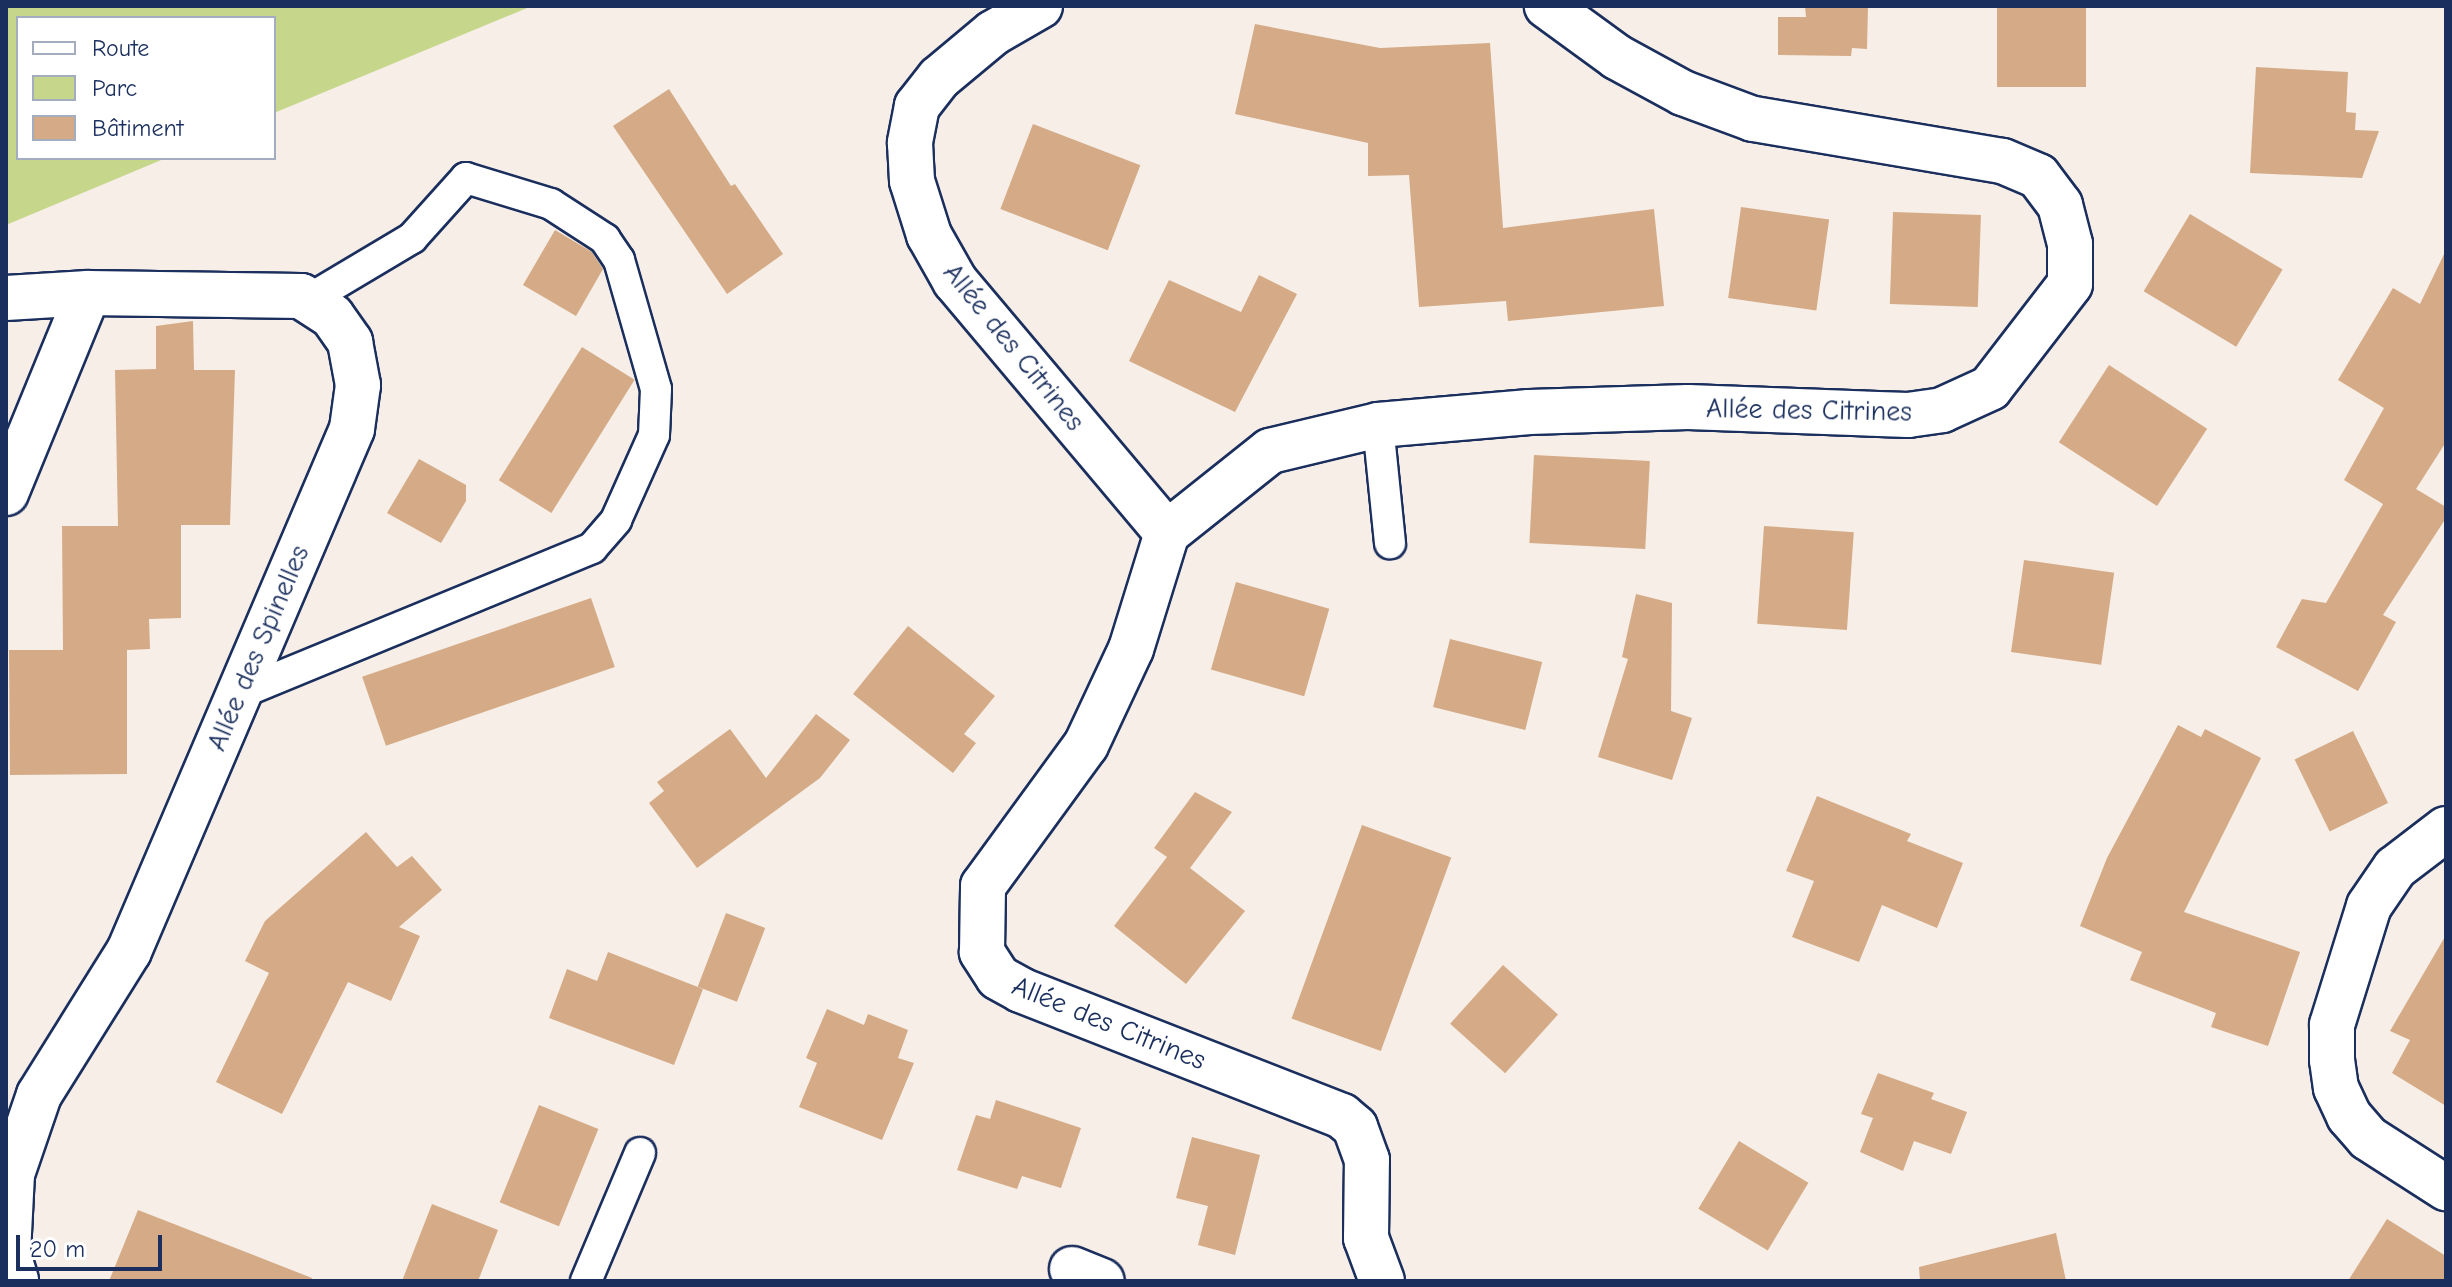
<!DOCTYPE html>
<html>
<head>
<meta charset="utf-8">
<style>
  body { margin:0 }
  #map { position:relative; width:2452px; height:1287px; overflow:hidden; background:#f6eee7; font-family:"Comic Neue",sans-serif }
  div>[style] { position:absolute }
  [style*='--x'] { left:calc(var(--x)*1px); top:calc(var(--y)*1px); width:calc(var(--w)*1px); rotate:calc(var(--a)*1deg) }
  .green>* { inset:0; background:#c6d78b }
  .building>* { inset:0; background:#d4ab86; transform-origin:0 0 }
  .roads { filter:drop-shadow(2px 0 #1b2f5e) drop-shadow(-2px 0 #1b2f5e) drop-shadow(0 2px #1b2f5e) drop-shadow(0 -2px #1b2f5e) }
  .service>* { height:30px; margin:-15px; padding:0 15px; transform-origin:15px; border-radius:15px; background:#fff }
  .minor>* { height:44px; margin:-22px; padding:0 22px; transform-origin:22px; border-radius:22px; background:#fff }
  span { translate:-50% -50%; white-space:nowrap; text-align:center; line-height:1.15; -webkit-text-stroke:7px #fff; paint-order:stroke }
  .street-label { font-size:28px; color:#1b2f5e }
  .frame { position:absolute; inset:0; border:8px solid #1b2f5e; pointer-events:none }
  .legend { position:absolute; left:16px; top:16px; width:260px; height:144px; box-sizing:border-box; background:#fff; border:2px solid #a4acbf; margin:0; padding:10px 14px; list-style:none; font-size:24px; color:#1b2f5e }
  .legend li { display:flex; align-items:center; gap:16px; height:40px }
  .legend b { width:40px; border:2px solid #a4acbf }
  .scale { position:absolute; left:16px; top:1235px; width:146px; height:36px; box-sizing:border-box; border:4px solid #1b2f5e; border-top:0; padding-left:10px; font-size:24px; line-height:28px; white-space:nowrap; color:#1b2f5e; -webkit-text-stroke:6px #fff; paint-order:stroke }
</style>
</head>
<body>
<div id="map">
  <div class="green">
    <i style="clip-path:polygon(6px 6px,532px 6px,274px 113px,274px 18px,18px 18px,18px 158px,166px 158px,6px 225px)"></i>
  </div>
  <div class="building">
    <i style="clip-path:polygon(1805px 6px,1868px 6px,1867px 49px,1852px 48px,1851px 56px,1778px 55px,1778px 17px,1806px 17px)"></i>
    <i style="left:1997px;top:6px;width:89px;height:81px"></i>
    <i style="clip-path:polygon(1255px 24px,1380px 48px,1490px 43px,1503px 228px,1654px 209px,1664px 306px,1508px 321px,1506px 301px,1419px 307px,1409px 175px,1368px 176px,1368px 143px,1235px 114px)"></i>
    <i style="clip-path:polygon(2256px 67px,2348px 72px,2346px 112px,2356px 113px,2355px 130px,2379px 131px,2362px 178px,2250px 173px)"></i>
    <i style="clip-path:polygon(669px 89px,731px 186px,735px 184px,783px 254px,727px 294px,613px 126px)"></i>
    <i style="left:1033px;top:124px;width:115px;height:91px;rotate:21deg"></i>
    <i style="left:1741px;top:207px;width:89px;height:92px;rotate:8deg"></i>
    <i style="left:1893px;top:212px;width:88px;height:92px;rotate:2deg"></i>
    <i style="left:2190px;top:214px;width:108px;height:90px;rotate:31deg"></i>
    <i style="clip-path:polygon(555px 230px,592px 252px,603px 269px,576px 316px,523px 285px)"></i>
    <i style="clip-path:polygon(2446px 250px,2446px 442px,2416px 489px,2446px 507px,2446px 518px,2383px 615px,2396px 622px,2358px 691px,2276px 647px,2302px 599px,2326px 603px,2383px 504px,2344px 480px,2384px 408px,2338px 380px,2393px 288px,2420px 304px)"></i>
    <i style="clip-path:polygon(1259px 275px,1297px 294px,1235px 412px,1129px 361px,1169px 280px,1241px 312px)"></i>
    <i style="clip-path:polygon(193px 321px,194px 370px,235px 370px,230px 525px,181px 525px,181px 618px,149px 619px,150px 649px,127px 650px,127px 774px,10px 775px,9px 650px,63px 650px,62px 526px,118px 526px,115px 370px,156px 369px,156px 326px)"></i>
    <i style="left:582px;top:347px;width:62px;height:157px;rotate:32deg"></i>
    <i style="left:2109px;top:365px;width:117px;height:92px;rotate:33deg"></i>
    <i style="left:1534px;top:455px;width:116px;height:88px;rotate:3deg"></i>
    <i style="clip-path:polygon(419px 459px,466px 485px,466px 501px,441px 543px,387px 513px)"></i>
    <i style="left:1764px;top:526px;width:90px;height:98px;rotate:4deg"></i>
    <i style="left:2024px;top:560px;width:91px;height:93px;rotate:8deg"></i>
    <i style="left:1236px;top:582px;width:97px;height:91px;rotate:16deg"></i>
    <i style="clip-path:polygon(1636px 594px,1672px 603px,1671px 711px,1692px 718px,1672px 780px,1598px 757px,1628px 659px,1622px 657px)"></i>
    <i style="left:591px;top:598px;width:73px;height:242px;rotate:71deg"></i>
    <i style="clip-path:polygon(908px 626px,995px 696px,964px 734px,976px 743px,953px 773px,853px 694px)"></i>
    <i style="left:1450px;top:639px;width:95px;height:70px;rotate:14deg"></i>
    <i style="clip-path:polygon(816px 714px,850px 740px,820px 778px,697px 868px,649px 803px,664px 791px,657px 782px,730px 729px,766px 778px)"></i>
    <i style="clip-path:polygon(2178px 725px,2201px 737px,2205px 729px,2261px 758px,2184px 912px,2300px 952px,2268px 1046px,2211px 1027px,2216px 1013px,2130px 980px,2142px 952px,2080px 926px,2107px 858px)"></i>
    <i style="left:2353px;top:731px;width:80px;height:65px;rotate:64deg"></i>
    <i style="clip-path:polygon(1195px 792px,1232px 812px,1190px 868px,1245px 911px,1186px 984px,1114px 926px,1167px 857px,1154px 848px)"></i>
    <i style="clip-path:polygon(1817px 796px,1911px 834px,1907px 841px,1963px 863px,1937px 928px,1882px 905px,1859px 962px,1792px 937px,1814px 881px,1786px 871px)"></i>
    <i style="left:1362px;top:825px;width:95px;height:206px;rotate:20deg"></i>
    <i style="clip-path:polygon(366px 832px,397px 867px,412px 856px,442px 890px,399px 927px,420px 936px,391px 1001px,348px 982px,282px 1114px,216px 1082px,269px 973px,245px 961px,265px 921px)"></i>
    <i style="left:726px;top:913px;width:42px;height:79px;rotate:21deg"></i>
    <i style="clip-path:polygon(2446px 935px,2446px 1106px,2392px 1073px,2410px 1040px,2390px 1031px)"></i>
    <i style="clip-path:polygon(608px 952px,703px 989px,674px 1065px,549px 1018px,567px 969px,597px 981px)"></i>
    <i style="left:1503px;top:965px;width:74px;height:79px;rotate:42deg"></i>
    <i style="clip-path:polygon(827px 1009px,864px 1025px,868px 1014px,908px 1030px,898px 1058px,914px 1063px,882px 1140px,799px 1107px,817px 1063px,806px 1058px)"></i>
    <i style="clip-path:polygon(1878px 1073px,1934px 1093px,1931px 1099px,1967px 1112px,1951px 1154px,1914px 1141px,1903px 1171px,1860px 1152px,1873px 1118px,1861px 1114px)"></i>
    <i style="clip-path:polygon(996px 1100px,1081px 1128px,1061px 1188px,1022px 1176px,1017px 1189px,957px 1170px,976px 1115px,990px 1119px)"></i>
    <i style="left:539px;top:1105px;width:64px;height:105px;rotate:22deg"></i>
    <i style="clip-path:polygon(1192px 1137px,1260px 1155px,1235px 1255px,1198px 1245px,1208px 1206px,1176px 1198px)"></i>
    <i style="left:1739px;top:1141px;width:81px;height:79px;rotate:31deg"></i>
    <i style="clip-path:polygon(432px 1204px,498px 1230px,478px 1281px,402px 1281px)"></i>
    <i style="clip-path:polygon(138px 1210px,312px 1278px,311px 1281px,109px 1281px)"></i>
    <i style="clip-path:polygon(2387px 1219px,2446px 1256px,2446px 1281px,2348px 1281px)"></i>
    <i style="clip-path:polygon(2056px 1233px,2066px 1281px,1920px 1281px,1919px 1267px)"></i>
  </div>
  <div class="roads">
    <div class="service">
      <i style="--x:1378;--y:425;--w:119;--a:84.2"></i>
      <i style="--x:238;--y:694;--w:383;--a:-22.4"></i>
      <i style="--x:592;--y:548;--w:37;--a:-49"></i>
      <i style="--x:616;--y:520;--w:93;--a:-65.9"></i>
      <i style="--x:654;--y:435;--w:46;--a:-87.5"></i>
      <i style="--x:656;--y:389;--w:134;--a:-106"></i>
      <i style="--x:619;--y:260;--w:25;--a:-124"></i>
      <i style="--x:605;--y:239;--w:64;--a:-147.1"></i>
      <i style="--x:551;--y:204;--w:89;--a:-163"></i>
      <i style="--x:466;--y:178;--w:81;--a:132"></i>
      <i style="--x:412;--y:238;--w:121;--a:149.2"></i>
      <i style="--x:586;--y:1281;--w:139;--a:-67.1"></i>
    </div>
    <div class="minor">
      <i style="--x:1040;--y:6;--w:54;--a:150.1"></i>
      <i style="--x:993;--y:33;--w:70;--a:140.2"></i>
      <i style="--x:939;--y:78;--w:36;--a:128"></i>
      <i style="--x:917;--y:106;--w:38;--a:101"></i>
      <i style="--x:910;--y:143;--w:38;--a:87"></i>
      <i style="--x:912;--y:181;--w:57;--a:72.5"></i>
      <i style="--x:929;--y:235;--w:53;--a:60.5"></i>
      <i style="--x:955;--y:281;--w:329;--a:49.9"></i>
      <i style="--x:6;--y:298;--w:82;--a:-3.5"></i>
      <i style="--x:88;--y:293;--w:213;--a:0.8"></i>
      <i style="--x:301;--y:296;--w:37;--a:33"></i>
      <i style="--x:332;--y:316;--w:32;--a:55"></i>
      <i style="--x:350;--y:342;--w:44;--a:79.5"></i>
      <i style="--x:358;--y:385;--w:44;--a:97.8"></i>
      <i style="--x:352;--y:429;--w:568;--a:113.13"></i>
      <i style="--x:129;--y:951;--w:170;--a:122"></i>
      <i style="--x:39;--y:1095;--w:83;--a:108.9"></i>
      <i style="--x:12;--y:1174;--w:80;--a:92.9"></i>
      <i style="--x:8;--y:1254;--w:28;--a:73"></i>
      <i style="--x:6;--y:493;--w:216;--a:-67.7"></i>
      <i style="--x:2446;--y:829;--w:64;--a:142.6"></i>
      <i style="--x:2395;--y:868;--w:46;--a:124.4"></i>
      <i style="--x:2369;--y:906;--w:125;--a:107.3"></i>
      <i style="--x:2332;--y:1025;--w:35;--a:90"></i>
      <i style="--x:2332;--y:1060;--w:28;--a:82"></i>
      <i style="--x:2336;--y:1088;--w:31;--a:65"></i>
      <i style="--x:2349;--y:1116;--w:29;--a:49"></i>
      <i style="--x:2368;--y:1138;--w:93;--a:32.7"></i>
      <i style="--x:1072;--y:1269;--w:32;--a:22"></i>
      <i style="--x:1382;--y:1281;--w:46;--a:-110.4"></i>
      <i style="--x:1366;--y:1238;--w:78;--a:-89.3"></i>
      <i style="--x:1367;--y:1160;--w:35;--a:-110"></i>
      <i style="--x:1355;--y:1127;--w:17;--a:-140"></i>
      <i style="--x:1342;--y:1116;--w:345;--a:-158.6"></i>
      <i style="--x:1021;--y:990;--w:26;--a:-151"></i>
      <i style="--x:998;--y:977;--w:30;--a:-123"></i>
      <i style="--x:982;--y:952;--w:66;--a:-89.1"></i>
      <i style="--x:983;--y:886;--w:175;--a:-53.9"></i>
      <i style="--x:1086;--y:745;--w:106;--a:-64.9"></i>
      <i style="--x:1131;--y:649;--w:121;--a:-72.8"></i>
      <i style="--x:1167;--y:533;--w:132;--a:-38.5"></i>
      <i style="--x:1270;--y:451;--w:111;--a:-13.5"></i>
      <i style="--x:1378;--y:425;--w:152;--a:-4.9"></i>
      <i style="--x:1529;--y:412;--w:159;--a:-1.8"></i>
      <i style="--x:1688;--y:407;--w:220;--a:2.1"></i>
      <i style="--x:1908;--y:415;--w:34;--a:-8"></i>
      <i style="--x:1942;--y:410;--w:53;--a:-24.6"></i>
      <i style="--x:1990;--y:388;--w:131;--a:-52.4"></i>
      <i style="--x:2070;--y:284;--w:40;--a:-90"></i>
      <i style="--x:2070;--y:244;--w:40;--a:-104.4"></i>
      <i style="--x:2060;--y:205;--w:36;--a:-127"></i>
      <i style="--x:2038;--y:176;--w:39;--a:-157"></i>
      <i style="--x:2002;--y:161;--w:253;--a:-170.4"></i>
      <i style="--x:1753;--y:119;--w:75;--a:-159.6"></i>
      <i style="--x:1683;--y:93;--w:75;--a:-151.4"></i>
      <i style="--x:1617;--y:57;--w:87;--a:-143.9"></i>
    </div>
  </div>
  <div class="street-label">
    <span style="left:1014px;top:347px;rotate:51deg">Allée des Citrines</span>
    <span style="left:1809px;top:410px;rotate:1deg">Allée des Citrines</span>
    <span style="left:258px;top:648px;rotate:-67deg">Allée des Spinelles</span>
    <span style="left:1109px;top:1023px;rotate:22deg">Allée des Citrines</span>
  </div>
  <div class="frame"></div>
  <ul class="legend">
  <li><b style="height:10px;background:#fff"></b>Route</li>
  <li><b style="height:22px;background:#c6d78b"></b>Parc</li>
  <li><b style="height:22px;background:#d4ab86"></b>Bâtiment</li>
  </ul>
  <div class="scale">20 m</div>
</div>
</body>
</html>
